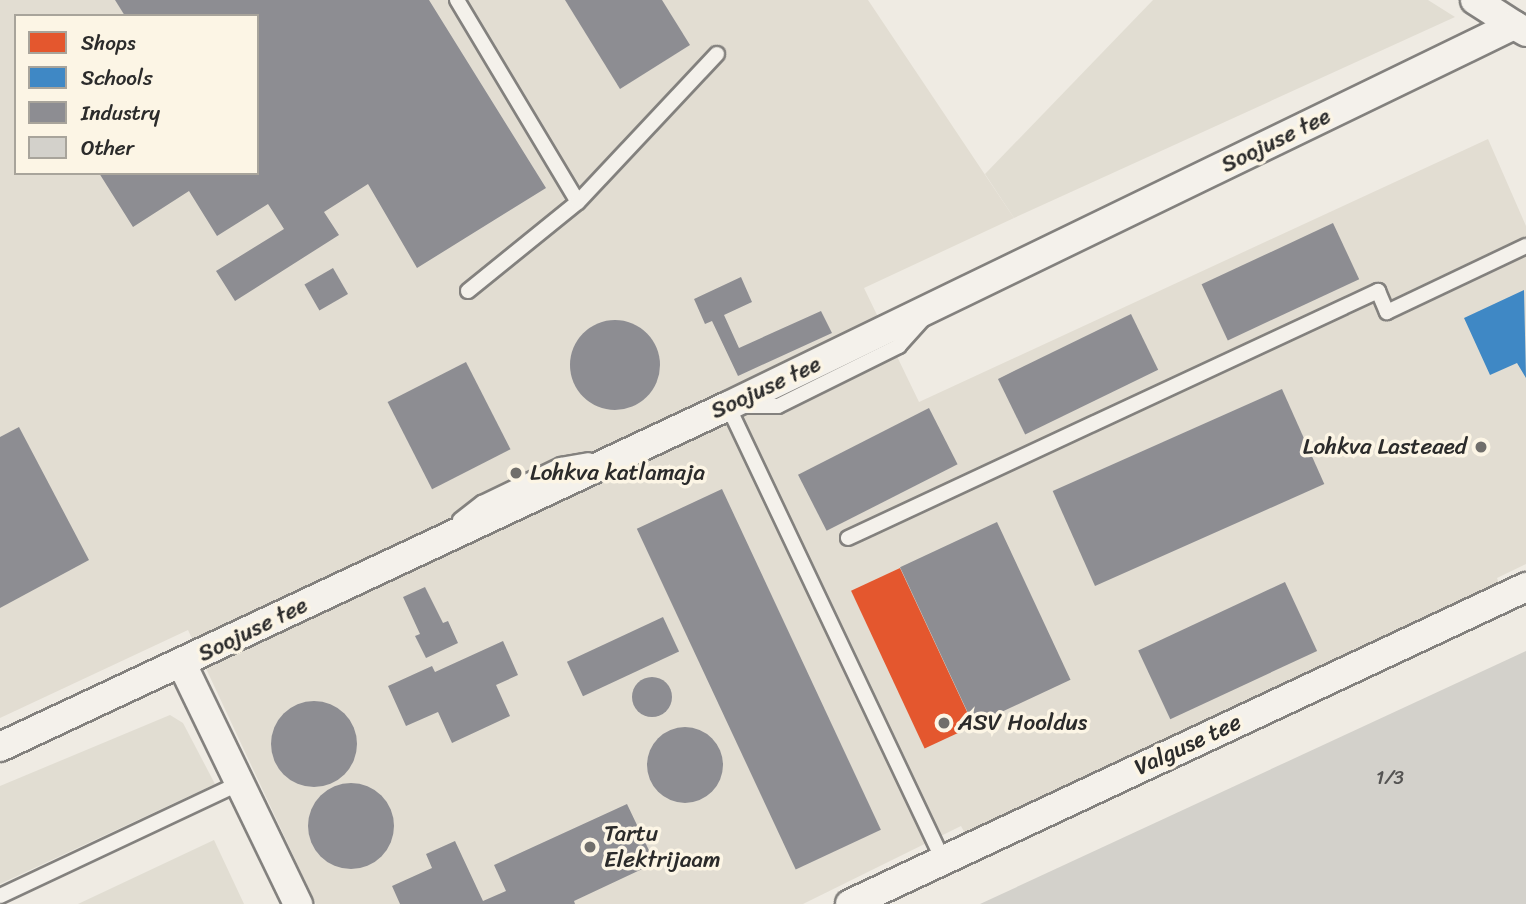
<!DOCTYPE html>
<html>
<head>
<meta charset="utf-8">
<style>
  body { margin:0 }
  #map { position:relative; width:1526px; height:904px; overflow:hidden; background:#efebe3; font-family:Sriracha,sans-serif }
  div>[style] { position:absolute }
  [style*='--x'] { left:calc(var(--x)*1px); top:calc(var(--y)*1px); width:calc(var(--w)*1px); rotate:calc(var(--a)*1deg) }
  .built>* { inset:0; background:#e2ddd2 }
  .green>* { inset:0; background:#e1ddd2 }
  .shops>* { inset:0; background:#e4572e; transform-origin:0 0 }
  .schools>* { inset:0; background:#3f88c5 }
  .industry>* { inset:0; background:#8d8d92; transform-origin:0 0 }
  .round { border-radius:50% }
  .building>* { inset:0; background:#d3d1cb }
  .roads { filter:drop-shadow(2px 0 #83817e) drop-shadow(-2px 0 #83817e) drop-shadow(0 2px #83817e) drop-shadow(0 -2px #83817e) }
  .lane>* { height:14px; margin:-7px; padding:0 7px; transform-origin:7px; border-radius:7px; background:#f4f1eb }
  .street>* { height:28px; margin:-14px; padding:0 14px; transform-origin:14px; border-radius:14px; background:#f4f1eb }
  .dots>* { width:19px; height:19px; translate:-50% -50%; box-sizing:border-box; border:4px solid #fcf5e5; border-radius:50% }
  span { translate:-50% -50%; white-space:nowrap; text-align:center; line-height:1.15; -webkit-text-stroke:7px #fcf5e5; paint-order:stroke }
  .number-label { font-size:19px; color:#555453 }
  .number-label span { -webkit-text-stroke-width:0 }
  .street-label { font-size:23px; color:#2b2b2b }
  .poi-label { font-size:23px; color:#2b2b2b }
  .right { translate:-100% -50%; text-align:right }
  .left { translate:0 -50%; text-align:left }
  .legend { position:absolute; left:14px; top:14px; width:245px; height:161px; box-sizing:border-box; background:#fcf5e5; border:2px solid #a8a49b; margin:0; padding:9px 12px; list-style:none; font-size:21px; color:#2b2b2b }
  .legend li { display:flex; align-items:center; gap:14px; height:35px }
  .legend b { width:35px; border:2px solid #a8a49b }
</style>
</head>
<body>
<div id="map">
  <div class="built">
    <i style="clip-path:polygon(evenodd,0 0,868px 0,1014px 218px,864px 288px,919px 402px,1488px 139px,1526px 226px,1526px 564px,1497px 578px,1501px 588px,966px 835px,961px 826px,803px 904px,316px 904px,188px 630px,0 718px,0 0,16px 16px,257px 16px,257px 173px,16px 173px,16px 16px)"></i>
  </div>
  <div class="green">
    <i style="clip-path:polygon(1153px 0,1428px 0,1455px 17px,1014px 218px,985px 174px)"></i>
    <i style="clip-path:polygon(170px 715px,183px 723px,215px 784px,0 884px,0 786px)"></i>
    <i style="clip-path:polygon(214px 840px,244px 904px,78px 904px)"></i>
  </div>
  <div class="shops">
    <i style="left:900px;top:568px;width:174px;height:54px;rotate:65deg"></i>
  </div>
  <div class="schools">
    <i style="clip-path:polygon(1524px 290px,1526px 378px,1517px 363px,1490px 375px,1464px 318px)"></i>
  </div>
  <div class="industry">
    <i style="clip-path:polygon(115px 0,429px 0,546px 188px,417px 268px,368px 184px,324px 212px,339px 235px,235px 301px,216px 271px,284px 229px,268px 204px,217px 236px,189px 191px,133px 227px,99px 173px,257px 173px,257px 16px,125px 16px)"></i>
    <i style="clip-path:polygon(565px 0,662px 0,690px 45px,620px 89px)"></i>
    <i style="left:1333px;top:223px;width:62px;height:145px;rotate:65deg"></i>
    <i style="left:333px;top:268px;width:30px;height:33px;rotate:60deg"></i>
    <i style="clip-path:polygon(741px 277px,752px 302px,724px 315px,739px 348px,821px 311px,832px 333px,738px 376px,712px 321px,705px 324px,694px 299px)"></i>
    <i style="left:1131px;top:314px;width:62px;height:148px;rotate:64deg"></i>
    <i class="round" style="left:570px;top:320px;width:90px;height:90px"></i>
    <i style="left:466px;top:362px;width:98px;height:88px;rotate:63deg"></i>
    <i style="left:1282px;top:389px;width:104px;height:251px;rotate:66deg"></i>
    <i style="left:929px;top:408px;width:63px;height:147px;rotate:63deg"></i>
    <i style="clip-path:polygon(19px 427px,89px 560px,0 608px,0 437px)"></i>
    <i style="left:722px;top:489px;width:376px;height:94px;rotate:65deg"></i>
    <i style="left:997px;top:522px;width:174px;height:107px;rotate:65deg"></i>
    <i style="left:1285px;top:582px;width:76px;height:162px;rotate:65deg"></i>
    <i style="clip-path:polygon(425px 587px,443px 623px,448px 621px,458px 643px,426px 658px,415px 636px,420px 634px,403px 597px)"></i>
    <i style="left:663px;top:617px;width:38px;height:106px;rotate:65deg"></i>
    <i style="clip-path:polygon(503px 641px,518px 675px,496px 685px,510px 716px,452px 743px,438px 712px,406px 726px,388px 686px,432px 666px,435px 672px)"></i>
    <i class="round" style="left:632px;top:677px;width:40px;height:40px"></i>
    <i class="round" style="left:271px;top:701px;width:86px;height:86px"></i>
    <i class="round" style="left:647px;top:727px;width:76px;height:76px"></i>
    <i class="round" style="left:308px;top:783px;width:86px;height:86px"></i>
    <i style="clip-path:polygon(627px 804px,655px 863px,574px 901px,575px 904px,400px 904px,392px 886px,432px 868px,426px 854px,455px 841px,483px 901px,506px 891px,494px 865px)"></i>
  </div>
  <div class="building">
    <i style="clip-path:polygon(1526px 651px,1526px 904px,980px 904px)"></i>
  </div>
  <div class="roads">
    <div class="lane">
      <i style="--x:457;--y:0;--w:235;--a:59.1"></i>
      <i style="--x:468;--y:291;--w:141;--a:-39"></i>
      <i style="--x:578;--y:202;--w:203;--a:-46.8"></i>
      <i style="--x:923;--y:319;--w:36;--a:132"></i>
      <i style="--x:899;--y:346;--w:135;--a:153.6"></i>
      <i style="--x:778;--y:406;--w:50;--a:180"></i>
      <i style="--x:728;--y:406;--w:502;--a:64.66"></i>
      <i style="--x:460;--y:520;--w:28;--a:-38"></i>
      <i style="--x:482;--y:503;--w:88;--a:-25.7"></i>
      <i style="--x:561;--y:465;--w:28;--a:-10"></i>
      <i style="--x:848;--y:538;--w:585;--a:-24.99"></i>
      <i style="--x:1378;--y:291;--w:23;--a:67"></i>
      <i style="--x:1387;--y:312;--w:154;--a:-25.4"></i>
      <i style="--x:0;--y:896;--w:265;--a:-25.2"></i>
    </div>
    <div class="street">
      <i style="--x:1475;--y:0;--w:46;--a:32.7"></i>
      <i style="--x:182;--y:664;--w:267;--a:64.2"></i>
      <i style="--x:0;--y:747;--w:804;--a:-25.1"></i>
      <i style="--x:728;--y:406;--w:873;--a:-25.86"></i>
      <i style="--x:1514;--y:25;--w:14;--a:30"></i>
      <i style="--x:850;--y:904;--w:747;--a:-25.12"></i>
    </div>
  </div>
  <div class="dots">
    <i style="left:1481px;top:447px;background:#706e6b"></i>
    <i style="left:516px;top:473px;background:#706e6b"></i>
    <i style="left:944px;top:723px;background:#706e6b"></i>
    <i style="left:590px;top:847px;background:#706e6b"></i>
  </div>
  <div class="number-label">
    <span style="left:1390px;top:778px">1/3</span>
  </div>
  <div class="street-label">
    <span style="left:1276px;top:141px;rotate:-26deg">Soojuse tee</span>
    <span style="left:766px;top:388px;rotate:-25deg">Soojuse tee</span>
    <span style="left:253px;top:630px;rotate:-26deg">Soojuse tee</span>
    <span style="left:1188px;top:745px;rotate:-25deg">Valguse tee</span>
  </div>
  <div class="poi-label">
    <span class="right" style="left:1467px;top:447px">Lohkva Lasteaed</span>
    <span class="left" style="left:530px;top:473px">Lohkva katlamaja</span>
    <span class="left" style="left:958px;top:723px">ASV Hooldus</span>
    <span class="left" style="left:604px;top:847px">Tartu<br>Elektrijaam</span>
  </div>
  <ul class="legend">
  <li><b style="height:19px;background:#e4572e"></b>Shops</li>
  <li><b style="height:19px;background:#3f88c5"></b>Schools</li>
  <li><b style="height:19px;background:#8d8d92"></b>Industry</li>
  <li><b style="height:19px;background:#d3d1cb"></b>Other</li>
  </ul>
</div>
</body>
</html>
